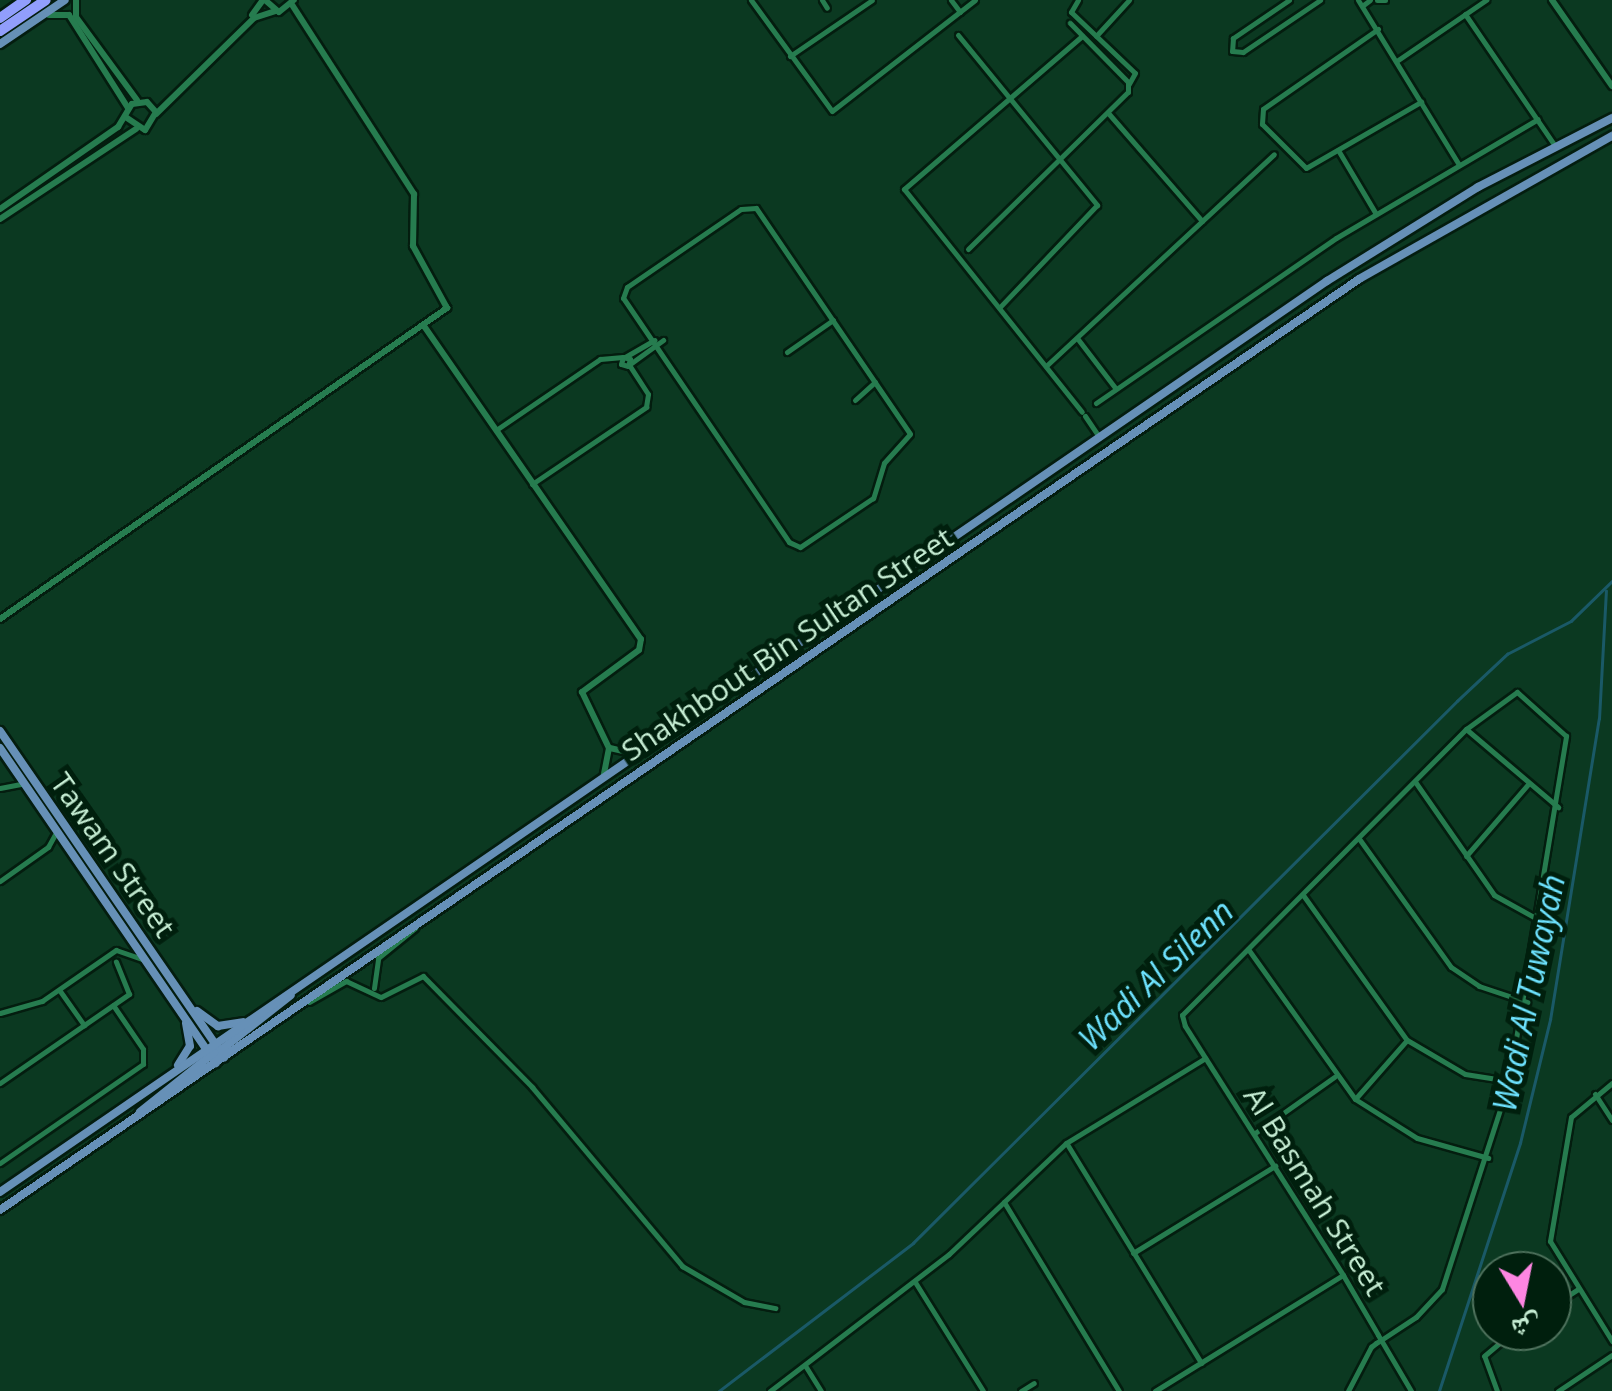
<!DOCTYPE html>
<html>
<head>
<meta charset="utf-8">
<style>
  body { margin:0 }
  #map { position:relative; width:1612px; height:1391px; overflow:hidden; background:#0b3921; font-family:"Open Sans","Noto Naskh Arabic",sans-serif }
  div>[style] { position:absolute }
  [style*='--x'] { left:calc(var(--x)*1px); top:calc(var(--y)*1px); width:calc(var(--w)*1px); rotate:calc(var(--a)*1deg) }
  .stream>* { height:2.5px; margin:-1.25px; padding:0 1.25px; transform-origin:1.25px; border-radius:1.25px; background:#1a5967 }
  .roads { filter:drop-shadow(2px 0 #041d0f) drop-shadow(-2px 0 #041d0f) drop-shadow(0 2px #041d0f) drop-shadow(0 -2px #041d0f) }
  .street>* { height:5px; margin:-2.5px; padding:0 2.5px; transform-origin:2.5px; border-radius:2.5px; background:#267c4f }
  .secondary>* { height:6px; margin:-3px; padding:0 3px; transform-origin:3px; border-radius:3px; background:#267c4f }
  .primary>* { height:8px; margin:-4px; padding:0 4px; transform-origin:4px; border-radius:4px; background:#6690b7 }
  .highway>* { height:10px; margin:-5px; padding:0 5px; transform-origin:5px; border-radius:5px; background:#919efc }
  span { translate:-50% -50%; white-space:nowrap; text-align:center; line-height:1.15; -webkit-text-stroke:10px #001f0d; paint-order:stroke }
  .street-label { font-size:30px; color:#c6eed4 }
  .water-label { font-size:32px; color:#6de2fe; font-style:italic }
  .north { position:absolute; left:1472px; top:1251px; width:100px; height:100px; box-sizing:border-box; background:#001f0d; border:2px solid #4f725d; border-radius:50%; rotate:170deg; font-size:28px; font-weight:700; line-height:40px; text-align:center; color:#c6eed4 }
  .north::after { content:''; display:block; margin:auto; width:35px; height:45px; background:#fd86e2; clip-path:polygon(50% 0,100% 100%,50% 72%,0 100%) }
</style>
</head>
<body>
<div id="map">
  <div class="stream">
    <i style="--x:719;--y:1391;--w:244;--a:-37.3"></i>
    <i style="--x:913;--y:1243;--w:768;--a:-44.89"></i>
    <i style="--x:1457;--y:701;--w:69;--a:-43.2"></i>
    <i style="--x:1507;--y:654;--w:72;--a:-27.3"></i>
    <i style="--x:1571;--y:621;--w:57;--a:-44.3"></i>
    <i style="--x:1439;--y:1391;--w:261;--a:-71.9"></i>
    <i style="--x:1520;--y:1143;--w:127;--a:-76.3"></i>
    <i style="--x:1550;--y:1020;--w:305;--a:-80.8"></i>
    <i style="--x:1599;--y:719;--w:128;--a:-86.9"></i>
  </div>
  <div class="roads">
    <div class="street">
      <i style="--x:751;--y:0;--w:137;--a:53.9"></i>
      <i style="--x:832;--y:111;--w:181;--a:-37.8"></i>
      <i style="--x:822;--y:0;--w:9;--a:58"></i>
      <i style="--x:951;--y:0;--w:15;--a:53"></i>
      <i style="--x:1078;--y:0;--w:14;--a:120"></i>
      <i style="--x:1071;--y:12;--w:88;--a:43.6"></i>
      <i style="--x:1135;--y:73;--w:13;--a:119"></i>
      <i style="--x:1289;--y:0;--w:68;--a:145.8"></i>
      <i style="--x:1233;--y:38;--w:13;--a:94"></i>
      <i style="--x:1232;--y:51;--w:11;--a:5"></i>
      <i style="--x:1243;--y:52;--w:93;--a:-34"></i>
      <i style="--x:1358;--y:0;--w:193;--a:58.5"></i>
      <i style="--x:1377;--y:0;--w:8;--a:0"></i>
      <i style="--x:1362;--y:6;--w:10;--a:-37"></i>
      <i style="--x:1465;--y:14;--w:160;--a:55.7"></i>
      <i style="--x:1378;--y:29;--w:140;--a:145.2"></i>
      <i style="--x:1263;--y:109;--w:15;--a:94"></i>
      <i style="--x:1262;--y:124;--w:62;--a:45"></i>
      <i style="--x:1306;--y:168;--w:133;--a:-29.9"></i>
      <i style="--x:958;--y:35;--w:220;--a:50.7"></i>
      <i style="--x:1097;--y:205;--w:141;--a:133.6"></i>
      <i style="--x:1082;--y:36;--w:235;--a:139.3"></i>
      <i style="--x:904;--y:189;--w:285;--a:51.4"></i>
      <i style="--x:1096;--y:36;--w:49;--a:-47.5"></i>
      <i style="--x:790;--y:56;--w:99;--a:-34.3"></i>
      <i style="--x:1398;--y:60;--w:107;--a:-34.3"></i>
      <i style="--x:1109;--y:114;--w:142;--a:49"></i>
      <i style="--x:1338;--y:150;--w:74;--a:59.3"></i>
      <i style="--x:756;--y:208;--w:273;--a:55.7"></i>
      <i style="--x:910;--y:434;--w:39;--a:132"></i>
      <i style="--x:884;--y:463;--w:37;--a:107"></i>
      <i style="--x:873;--y:498;--w:88;--a:146.1"></i>
      <i style="--x:800;--y:547;--w:12;--a:-156"></i>
      <i style="--x:789;--y:542;--w:295;--a:-124.2"></i>
      <i style="--x:623;--y:298;--w:12;--a:-70"></i>
      <i style="--x:627;--y:287;--w:138;--a:-34.4"></i>
      <i style="--x:741;--y:209;--w:15;--a:-4"></i>
      <i style="--x:968;--y:249;--w:224;--a:-44.5"></i>
      <i style="--x:1128;--y:92;--w:10;--a:-90"></i>
      <i style="--x:1128;--y:82;--w:83;--a:-134.5"></i>
      <i style="--x:1077;--y:338;--w:64;--a:52.6"></i>
      <i style="--x:787;--y:352;--w:56;--a:-34.8"></i>
      <i style="--x:623;--y:357;--w:7;--a:16"></i>
      <i style="--x:630;--y:359;--w:7;--a:106"></i>
      <i style="--x:628;--y:366;--w:7;--a:-164"></i>
      <i style="--x:621;--y:364;--w:7;--a:-74"></i>
      <i style="--x:625;--y:357;--w:34;--a:-30"></i>
      <i style="--x:630;--y:364;--w:41;--a:-36"></i>
      <i style="--x:1046;--y:366;--w:311;--a:-42.9"></i>
      <i style="--x:855;--y:400;--w:27;--a:-42"></i>
      <i style="--x:1096;--y:403;--w:291;--a:-34.5"></i>
      <i style="--x:1336;--y:238;--w:234;--a:-30.5"></i>
      <i style="--x:1085;--y:416;--w:25;--a:56"></i>
      <i style="--x:496;--y:430;--w:126;--a:-34.3"></i>
      <i style="--x:600;--y:359;--w:23;--a:-5"></i>
      <i style="--x:532;--y:484;--w:138;--a:-34"></i>
      <i style="--x:646;--y:407;--w:13;--a:-81"></i>
      <i style="--x:648;--y:394;--w:35;--a:-123"></i>
      <i style="--x:1466;--y:729;--w:121;--a:40.3"></i>
      <i style="--x:1416;--y:783;--w:136;--a:55.1"></i>
      <i style="--x:1494;--y:895;--w:54;--a:29"></i>
      <i style="--x:0;--y:788;--w:25;--a:-11"></i>
      <i style="--x:1360;--y:840;--w:156;--a:54.4"></i>
      <i style="--x:1451;--y:967;--w:34;--a:34"></i>
      <i style="--x:1479;--y:986;--w:51;--a:18.4"></i>
      <i style="--x:1466;--y:856;--w:96;--a:-49.2"></i>
      <i style="--x:0;--y:881;--w:59;--a:-35.3"></i>
      <i style="--x:48;--y:847;--w:18;--a:-61"></i>
      <i style="--x:1303;--y:895;--w:178;--a:54.4"></i>
      <i style="--x:1407;--y:1040;--w:67;--a:30.4"></i>
      <i style="--x:1465;--y:1074;--w:45;--a:9"></i>
      <i style="--x:1248;--y:949;--w:184;--a:54.5"></i>
      <i style="--x:1355;--y:1099;--w:73;--a:32.2"></i>
      <i style="--x:1417;--y:1138;--w:74;--a:15.7"></i>
      <i style="--x:374;--y:988;--w:30;--a:-82"></i>
      <i style="--x:378;--y:958;--w:48;--a:-39"></i>
      <i style="--x:60;--y:991;--w:42;--a:54.8"></i>
      <i style="--x:309;--y:1002;--w:43;--a:-29.6"></i>
      <i style="--x:346;--y:981;--w:38;--a:25"></i>
      <i style="--x:381;--y:997;--w:47;--a:-26.6"></i>
      <i style="--x:423;--y:976;--w:156;--a:45.5"></i>
      <i style="--x:532;--y:1087;--w:234;--a:50"></i>
      <i style="--x:682;--y:1266;--w:72;--a:30.1"></i>
      <i style="--x:744;--y:1302;--w:32;--a:11"></i>
      <i style="--x:0;--y:1013;--w:44;--a:-15.9"></i>
      <i style="--x:42;--y:1001;--w:90;--a:-34.6"></i>
      <i style="--x:116;--y:950;--w:28;--a:19"></i>
      <i style="--x:0;--y:1083;--w:157;--a:-34.6"></i>
      <i style="--x:129;--y:994;--w:35;--a:-112"></i>
      <i style="--x:1612;--y:1083;--w:53;--a:140.3"></i>
      <i style="--x:1571;--y:1117;--w:126;--a:99.6"></i>
      <i style="--x:1550;--y:1241;--w:118;--a:58.2"></i>
      <i style="--x:1595;--y:1094;--w:31;--a:57"></i>
      <i style="--x:1356;--y:1098;--w:77;--a:-48.7"></i>
      <i style="--x:1255;--y:1133;--w:97;--a:-35.3"></i>
      <i style="--x:1067;--y:1144;--w:257;--a:58.5"></i>
      <i style="--x:0;--y:1163;--w:174;--a:-34.7"></i>
      <i style="--x:143;--y:1064;--w:15;--a:-90"></i>
      <i style="--x:143;--y:1049;--w:53;--a:-124.3"></i>
      <i style="--x:1004;--y:1202;--w:221;--a:58.7"></i>
      <i style="--x:1133;--y:1253;--w:167;--a:-31.5"></i>
      <i style="--x:915;--y:1282;--w:128;--a:58"></i>
      <i style="--x:1552;--y:1306;--w:30;--a:-33"></i>
      <i style="--x:806;--y:1367;--w:28;--a:58"></i>
      <i style="--x:770;--y:1391;--w:225;--a:-37.4"></i>
      <i style="--x:949;--y:1254;--w:161;--a:-43.5"></i>
      <i style="--x:1066;--y:1143;--w:163;--a:-31.4"></i>
      <i style="--x:1021;--y:1391;--w:15;--a:-32"></i>
      <i style="--x:1155;--y:1391;--w:221;--a:-31.7"></i>
      <i style="--x:1348;--y:1391;--w:50;--a:-62.4"></i>
      <i style="--x:1371;--y:1347;--w:6;--a:-39"></i>
      <i style="--x:1376;--y:1343;--w:6;--a:-31"></i>
      <i style="--x:1381;--y:1340;--w:42;--a:-33.3"></i>
      <i style="--x:1416;--y:1317;--w:38;--a:-47"></i>
      <i style="--x:1442;--y:1289;--w:219;--a:-72.1"></i>
      <i style="--x:1509;--y:1081;--w:350;--a:-80.6"></i>
      <i style="--x:1566;--y:736;--w:66;--a:-138.1"></i>
      <i style="--x:1517;--y:692;--w:63;--a:144"></i>
      <i style="--x:1466;--y:729;--w:403;--a:134.8"></i>
      <i style="--x:1182;--y:1015;--w:11;--a:75"></i>
      <i style="--x:1185;--y:1026;--w:295;--a:57.6"></i>
      <i style="--x:1343;--y:1275;--w:69;--a:59.7"></i>
      <i style="--x:1378;--y:1335;--w:6;--a:59"></i>
      <i style="--x:1381;--y:1340;--w:59;--a:59.5"></i>
      <i style="--x:1497;--y:1391;--w:37;--a:-110"></i>
      <i style="--x:1484;--y:1356;--w:39;--a:-40"></i>
      <i style="--x:1558;--y:1391;--w:65;--a:-33.7"></i>
    </div>
    <div class="secondary">
      <i style="--x:76;--y:0;--w:17;--a:90"></i>
      <i style="--x:76;--y:17;--w:103;--a:53.7"></i>
      <i style="--x:265;--y:0;--w:18;--a:41"></i>
      <i style="--x:279;--y:12;--w:19;--a:-39"></i>
      <i style="--x:1552;--y:0;--w:105;--a:55.1"></i>
      <i style="--x:49;--y:15;--w:20;--a:0"></i>
      <i style="--x:69;--y:15;--w:110;--a:57.6"></i>
      <i style="--x:252;--y:15;--w:19;--a:-54"></i>
      <i style="--x:156;--y:114;--w:137;--a:-44.4"></i>
      <i style="--x:254;--y:18;--w:23;--a:-18"></i>
      <i style="--x:0;--y:209;--w:144;--a:-34.8"></i>
      <i style="--x:118;--y:127;--w:27;--a:-59"></i>
      <i style="--x:132;--y:104;--w:15;--a:-8"></i>
      <i style="--x:147;--y:102;--w:13;--a:48"></i>
      <i style="--x:156;--y:112;--w:21;--a:121"></i>
      <i style="--x:145;--y:130;--w:23;--a:-146"></i>
      <i style="--x:0;--y:219;--w:163;--a:-33.5"></i>
      <i style="--x:424;--y:326;--w:381;--a:55.3"></i>
      <i style="--x:641;--y:639;--w:11;--a:100"></i>
      <i style="--x:639;--y:650;--w:71;--a:143.6"></i>
      <i style="--x:582;--y:692;--w:62;--a:64.3"></i>
      <i style="--x:609;--y:748;--w:31;--a:101"></i>
      <i style="--x:0;--y:619;--w:545;--a:-34.83"></i>
      <i style="--x:447;--y:308;--w:71;--a:-118.7"></i>
      <i style="--x:413;--y:246;--w:52;--a:-88.9"></i>
      <i style="--x:414;--y:194;--w:225;--a:-122.8"></i>
      <i style="--x:610;--y:748;--w:28;--a:13"></i>
    </div>
    <div class="primary">
      <i style="--x:0;--y:44;--w:78;--a:-34.1"></i>
      <i style="--x:0;--y:731;--w:396;--a:55.5"></i>
      <i style="--x:0;--y:748;--w:382;--a:55.6"></i>
      <i style="--x:197;--y:1011;--w:26;--a:36"></i>
      <i style="--x:218;--y:1026;--w:25;--a:-9"></i>
      <i style="--x:216;--y:1054;--w:95;--a:-38.2"></i>
      <i style="--x:178;--y:1065;--w:22;--a:-58"></i>
      <i style="--x:190;--y:1046;--w:23;--a:-100"></i>
      <i style="--x:140;--y:1112;--w:95;--a:-38.6"></i>
      <i style="--x:0;--y:1192;--w:1610;--a:-34.47"></i>
      <i style="--x:1327;--y:281;--w:178;--a:-31.9"></i>
      <i style="--x:1478;--y:187;--w:151;--a:-27.2"></i>
      <i style="--x:0;--y:1210;--w:1647;--a:-34.41"></i>
      <i style="--x:1359;--y:279;--w:291;--a:-29.5"></i>
    </div>
    <div class="highway">
      <i style="--x:0;--y:18;--w:32;--a:-35"></i>
      <i style="--x:0;--y:31;--w:55;--a:-34"></i>
    </div>
  </div>
  <div class="street-label">
    <span style="left:787px;top:644px;rotate:-34deg">Shakhbout Bin Sultan Street</span>
    <span style="left:113px;top:855px;rotate:55deg">Tawam Street</span>
    <span style="left:1315px;top:1191px;rotate:58deg">Al Basmah Street</span>
  </div>
  <div class="water-label">
    <span style="left:1156px;top:975px;rotate:-44deg">Wadi Al Silenn</span>
    <span style="left:1529px;top:993px;rotate:-78deg">Wadi Al Tuwayah</span>
  </div>
  <div class="north">ش</div>
</div>
</body>
</html>
